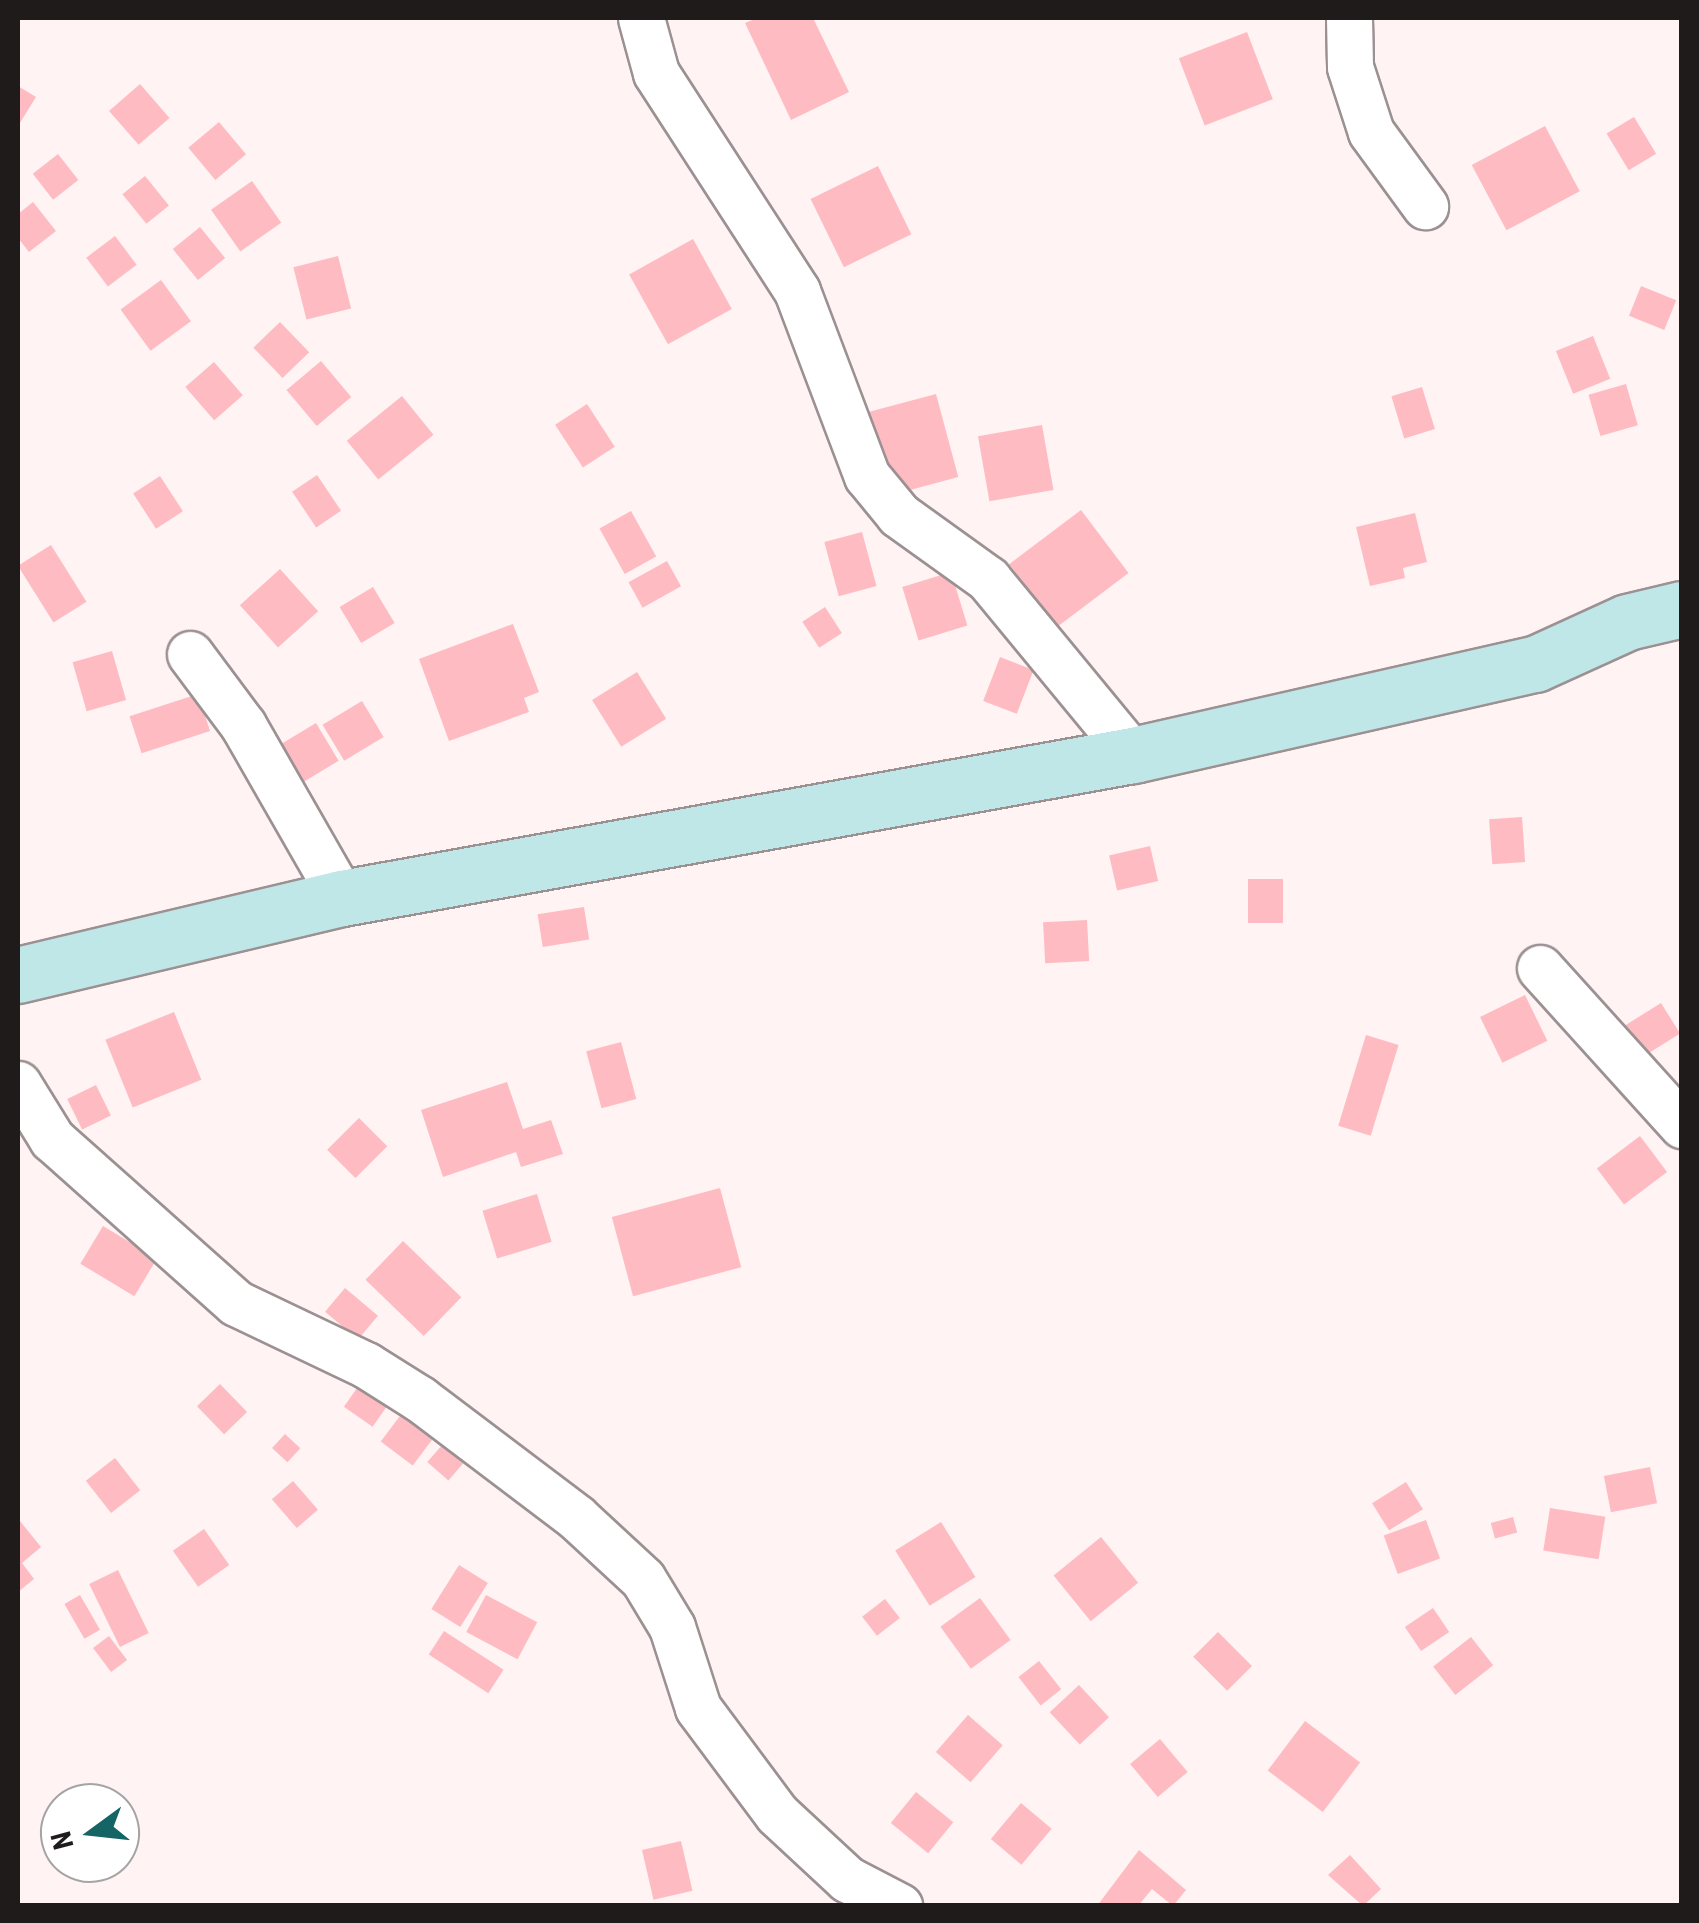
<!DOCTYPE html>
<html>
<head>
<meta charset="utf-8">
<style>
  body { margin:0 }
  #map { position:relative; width:1699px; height:1923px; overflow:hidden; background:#fff3f3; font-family:"Roboto Condensed",sans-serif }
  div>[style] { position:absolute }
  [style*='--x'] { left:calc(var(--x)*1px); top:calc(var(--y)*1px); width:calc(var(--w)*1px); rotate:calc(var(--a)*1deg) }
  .building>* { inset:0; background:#febcc2; transform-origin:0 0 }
  .roads { filter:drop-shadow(2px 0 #9c9192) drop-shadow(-2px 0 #9c9192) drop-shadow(0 2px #9c9192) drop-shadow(0 -2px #9c9192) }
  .street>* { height:45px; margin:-22.5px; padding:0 22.5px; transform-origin:22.5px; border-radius:22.5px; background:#fff }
  .secondary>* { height:55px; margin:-27.5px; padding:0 27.5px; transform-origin:27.5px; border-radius:27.5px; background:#c0e7e8 }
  span { translate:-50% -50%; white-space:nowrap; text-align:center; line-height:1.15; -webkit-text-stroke:9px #fff; paint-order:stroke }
  .frame { position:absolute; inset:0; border:20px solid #1f1b1b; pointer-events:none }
  .north { position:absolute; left:40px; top:1783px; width:100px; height:100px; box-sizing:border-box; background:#fff; border:2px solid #a5a4a4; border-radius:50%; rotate:255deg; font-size:28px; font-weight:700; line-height:40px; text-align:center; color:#1f1b1b }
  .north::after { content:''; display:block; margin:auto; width:35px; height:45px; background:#156466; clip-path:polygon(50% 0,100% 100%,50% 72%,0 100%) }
</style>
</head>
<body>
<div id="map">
  <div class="building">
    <i style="clip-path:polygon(757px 18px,813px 18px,849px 92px,791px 120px,745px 23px)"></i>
    <i style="left:1247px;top:32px;width:72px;height:73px;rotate:69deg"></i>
    <i style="left:140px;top:84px;width:45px;height:41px;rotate:49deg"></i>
    <i style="clip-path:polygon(18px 86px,36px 97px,18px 126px)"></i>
    <i style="left:1634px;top:117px;width:43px;height:32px;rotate:59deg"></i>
    <i style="left:219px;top:122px;width:42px;height:40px;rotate:50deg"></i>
    <i style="left:1545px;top:126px;width:74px;height:83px;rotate:62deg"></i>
    <i style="left:58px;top:154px;width:33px;height:32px;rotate:52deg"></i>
    <i style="left:878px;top:166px;width:76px;height:75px;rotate:64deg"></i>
    <i style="left:145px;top:176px;width:38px;height:29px;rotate:51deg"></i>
    <i style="left:252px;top:181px;width:51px;height:50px;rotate:55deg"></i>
    <i style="clip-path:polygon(33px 202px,56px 231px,29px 252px,18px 238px,18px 214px)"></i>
    <i style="left:200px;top:227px;width:40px;height:35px;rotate:51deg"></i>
    <i style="left:115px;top:236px;width:36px;height:36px;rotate:53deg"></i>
    <i style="left:693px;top:239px;width:80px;height:73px;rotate:61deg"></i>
    <i style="left:338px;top:256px;width:54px;height:46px;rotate:76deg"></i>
    <i style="left:161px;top:280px;width:51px;height:50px;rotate:54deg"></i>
    <i style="left:1641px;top:286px;width:38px;height:32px;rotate:22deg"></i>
    <i style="left:280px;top:322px;width:42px;height:37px;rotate:46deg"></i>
    <i style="left:1593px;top:336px;width:46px;height:40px;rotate:68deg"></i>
    <i style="left:321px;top:361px;width:47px;height:45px;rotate:50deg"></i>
    <i style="left:214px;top:362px;width:44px;height:38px;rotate:49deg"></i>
    <i style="left:1626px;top:384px;width:43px;height:39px;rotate:74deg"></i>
    <i style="left:1422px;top:387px;width:44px;height:32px;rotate:73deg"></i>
    <i style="left:936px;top:394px;width:86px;height:70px;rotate:75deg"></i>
    <i style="left:402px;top:396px;width:50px;height:71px;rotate:51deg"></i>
    <i style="left:587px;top:404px;width:51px;height:38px;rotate:57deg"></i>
    <i style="left:1042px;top:425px;width:66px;height:65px;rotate:80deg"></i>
    <i style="left:317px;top:475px;width:43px;height:30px;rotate:56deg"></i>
    <i style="left:160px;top:476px;width:42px;height:32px;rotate:57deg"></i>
    <i style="left:1081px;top:510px;width:79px;height:90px;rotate:53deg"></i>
    <i style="left:631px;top:511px;width:52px;height:36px;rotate:61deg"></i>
    <i style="clip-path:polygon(1415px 513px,1427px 562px,1403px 568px,1405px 578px,1370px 586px,1356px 527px)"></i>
    <i style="left:862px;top:532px;width:56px;height:39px;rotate:75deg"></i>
    <i style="left:51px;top:545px;width:67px;height:39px;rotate:58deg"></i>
    <i style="left:667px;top:561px;width:29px;height:44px;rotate:61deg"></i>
    <i style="left:280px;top:569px;width:57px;height:54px;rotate:48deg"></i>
    <i style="left:951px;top:572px;width:56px;height:51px;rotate:73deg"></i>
    <i style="left:373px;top:587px;width:42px;height:39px;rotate:59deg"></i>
    <i style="left:825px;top:607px;width:31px;height:27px;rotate:57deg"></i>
    <i style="clip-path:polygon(513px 624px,539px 692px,524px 698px,529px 712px,449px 741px,419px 659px)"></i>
    <i style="left:112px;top:651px;width:51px;height:41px;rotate:74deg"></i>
    <i style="left:1000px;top:657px;width:36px;height:47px;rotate:21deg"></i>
    <i style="left:637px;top:672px;width:55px;height:53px;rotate:58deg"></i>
    <i style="left:198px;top:694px;width:39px;height:72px;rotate:72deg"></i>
    <i style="left:362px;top:701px;width:42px;height:46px;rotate:59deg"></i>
    <i style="left:316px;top:723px;width:44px;height:46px;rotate:59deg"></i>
    <i style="left:1522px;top:817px;width:45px;height:33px;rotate:86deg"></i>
    <i style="left:1150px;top:846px;width:36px;height:42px;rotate:77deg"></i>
    <i style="left:1248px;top:879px;width:35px;height:44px"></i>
    <i style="left:584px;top:907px;width:33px;height:47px;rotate:81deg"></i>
    <i style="left:1087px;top:920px;width:41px;height:44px;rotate:87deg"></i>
    <i style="left:1525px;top:995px;width:51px;height:50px;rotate:64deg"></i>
    <i style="left:1661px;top:1003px;width:36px;height:50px;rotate:58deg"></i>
    <i style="left:174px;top:1012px;width:73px;height:74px;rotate:68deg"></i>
    <i style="left:1366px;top:1035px;width:34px;height:95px;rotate:17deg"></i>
    <i style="left:621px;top:1042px;width:59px;height:36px;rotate:75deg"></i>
    <i style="clip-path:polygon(507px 1082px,523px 1129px,551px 1120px,563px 1154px,521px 1167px,516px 1152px,443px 1177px,421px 1110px)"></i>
    <i style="left:96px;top:1085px;width:34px;height:32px;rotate:64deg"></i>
    <i style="left:359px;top:1118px;width:40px;height:45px;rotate:45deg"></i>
    <i style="left:1640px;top:1136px;width:45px;height:54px;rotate:53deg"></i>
    <i style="left:720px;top:1188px;width:82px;height:112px;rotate:75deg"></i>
    <i style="left:537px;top:1194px;width:50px;height:57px;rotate:73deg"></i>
    <i style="left:103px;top:1226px;width:63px;height:44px;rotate:31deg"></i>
    <i style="left:403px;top:1241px;width:81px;height:54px;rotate:44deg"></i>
    <i style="left:345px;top:1288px;width:43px;height:31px;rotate:40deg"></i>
    <i style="left:364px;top:1378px;width:35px;height:35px;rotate:35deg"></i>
    <i style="left:220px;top:1384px;width:39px;height:32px;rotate:46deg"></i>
    <i style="left:403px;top:1412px;width:40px;height:37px;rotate:37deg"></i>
    <i style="left:285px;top:1434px;width:21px;height:19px;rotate:43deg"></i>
    <i style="left:443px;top:1444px;width:28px;height:24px;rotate:41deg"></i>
    <i style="left:115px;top:1458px;width:41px;height:37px;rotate:52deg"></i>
    <i style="left:1650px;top:1467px;width:37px;height:47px;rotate:79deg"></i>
    <i style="left:293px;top:1481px;width:38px;height:28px;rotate:49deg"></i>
    <i style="left:1406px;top:1482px;width:32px;height:40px;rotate:58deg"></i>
    <i style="left:1550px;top:1508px;width:56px;height:43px;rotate:9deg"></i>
    <i style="left:1513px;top:1517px;width:16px;height:23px;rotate:75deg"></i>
    <i style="left:1426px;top:1520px;width:41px;height:45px;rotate:70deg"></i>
    <i style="clip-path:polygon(20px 1521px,41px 1547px,22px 1563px,34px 1579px,18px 1592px)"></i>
    <i style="left:941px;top:1522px;width:65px;height:54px;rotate:58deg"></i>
    <i style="left:204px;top:1529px;width:44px;height:38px;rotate:55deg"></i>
    <i style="left:1101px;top:1537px;width:59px;height:61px;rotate:51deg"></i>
    <i style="left:459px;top:1565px;width:34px;height:52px;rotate:32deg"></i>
    <i style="left:118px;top:1570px;width:70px;height:32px;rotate:64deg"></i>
    <i style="left:80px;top:1595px;width:40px;height:18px;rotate:60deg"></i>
    <i style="left:486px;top:1595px;width:58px;height:42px;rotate:28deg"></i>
    <i style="left:980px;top:1598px;width:52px;height:49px;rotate:54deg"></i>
    <i style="left:885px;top:1599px;width:24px;height:29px;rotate:52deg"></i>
    <i style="left:1433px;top:1608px;width:29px;height:34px;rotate:56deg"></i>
    <i style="left:444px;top:1631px;width:71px;height:28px;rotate:33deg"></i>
    <i style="left:1218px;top:1632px;width:48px;height:35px;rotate:45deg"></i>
    <i style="left:109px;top:1636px;width:30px;height:20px;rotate:53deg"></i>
    <i style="left:1471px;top:1637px;width:36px;height:48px;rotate:52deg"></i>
    <i style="left:1039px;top:1661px;width:36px;height:26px;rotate:52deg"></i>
    <i style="left:1079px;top:1685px;width:44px;height:40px;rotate:47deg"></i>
    <i style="left:968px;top:1715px;width:46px;height:49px;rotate:41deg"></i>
    <i style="left:1305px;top:1721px;width:69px;height:62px;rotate:37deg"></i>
    <i style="left:1160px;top:1739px;width:43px;height:39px;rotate:50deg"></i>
    <i style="left:916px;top:1792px;width:48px;height:40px;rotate:39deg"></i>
    <i style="left:1021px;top:1803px;width:40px;height:47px;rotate:40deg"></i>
    <i style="left:681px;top:1841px;width:51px;height:40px;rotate:77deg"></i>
    <i style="clip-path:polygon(1139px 1850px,1186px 1890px,1173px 1906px,1152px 1889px,1138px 1906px,1097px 1906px)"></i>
    <i style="clip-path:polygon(1350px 1855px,1381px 1889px,1363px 1906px,1328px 1875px)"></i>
  </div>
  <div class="roads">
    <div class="street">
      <i style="--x:641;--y:18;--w:57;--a:74.7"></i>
      <i style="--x:656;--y:73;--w:260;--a:57.1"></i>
      <i style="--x:797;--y:291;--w:198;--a:69.3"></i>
      <i style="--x:867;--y:476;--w:50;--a:50.6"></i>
      <i style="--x:899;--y:515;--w:110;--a:35.7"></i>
      <i style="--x:988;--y:579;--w:228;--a:50.5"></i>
      <i style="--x:1349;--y:18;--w:49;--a:88.8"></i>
      <i style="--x:1350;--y:67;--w:68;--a:72.1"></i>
      <i style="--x:1371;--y:132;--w:92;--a:53.9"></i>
      <i style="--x:190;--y:654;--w:89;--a:53.3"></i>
      <i style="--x:243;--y:725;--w:199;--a:60.2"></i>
      <i style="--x:1540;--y:968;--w:212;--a:47.9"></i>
      <i style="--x:18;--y:1084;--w:65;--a:58.3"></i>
      <i style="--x:52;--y:1139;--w:246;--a:41.7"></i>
      <i style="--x:236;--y:1303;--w:144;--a:25.5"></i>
      <i style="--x:366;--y:1365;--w:64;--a:32.2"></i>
      <i style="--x:420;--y:1399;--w:196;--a:37.1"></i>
      <i style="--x:576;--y:1517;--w:91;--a:42.8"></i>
      <i style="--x:643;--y:1579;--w:56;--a:58.9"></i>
      <i style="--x:672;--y:1627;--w:85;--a:72.2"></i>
      <i style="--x:698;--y:1708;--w:132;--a:53.3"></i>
      <i style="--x:777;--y:1814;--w:96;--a:42.9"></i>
      <i style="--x:847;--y:1879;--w:59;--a:27.4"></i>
    </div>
    <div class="secondary">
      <i style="--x:18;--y:975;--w:333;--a:-13.4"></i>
      <i style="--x:342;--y:898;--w:804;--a:-10.25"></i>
      <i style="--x:1133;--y:755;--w:412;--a:-12.8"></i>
      <i style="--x:1535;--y:664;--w:101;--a:-24.5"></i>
      <i style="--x:1627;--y:622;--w:57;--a:-13.3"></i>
    </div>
  </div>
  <div class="frame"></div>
  <div class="north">N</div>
</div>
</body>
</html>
